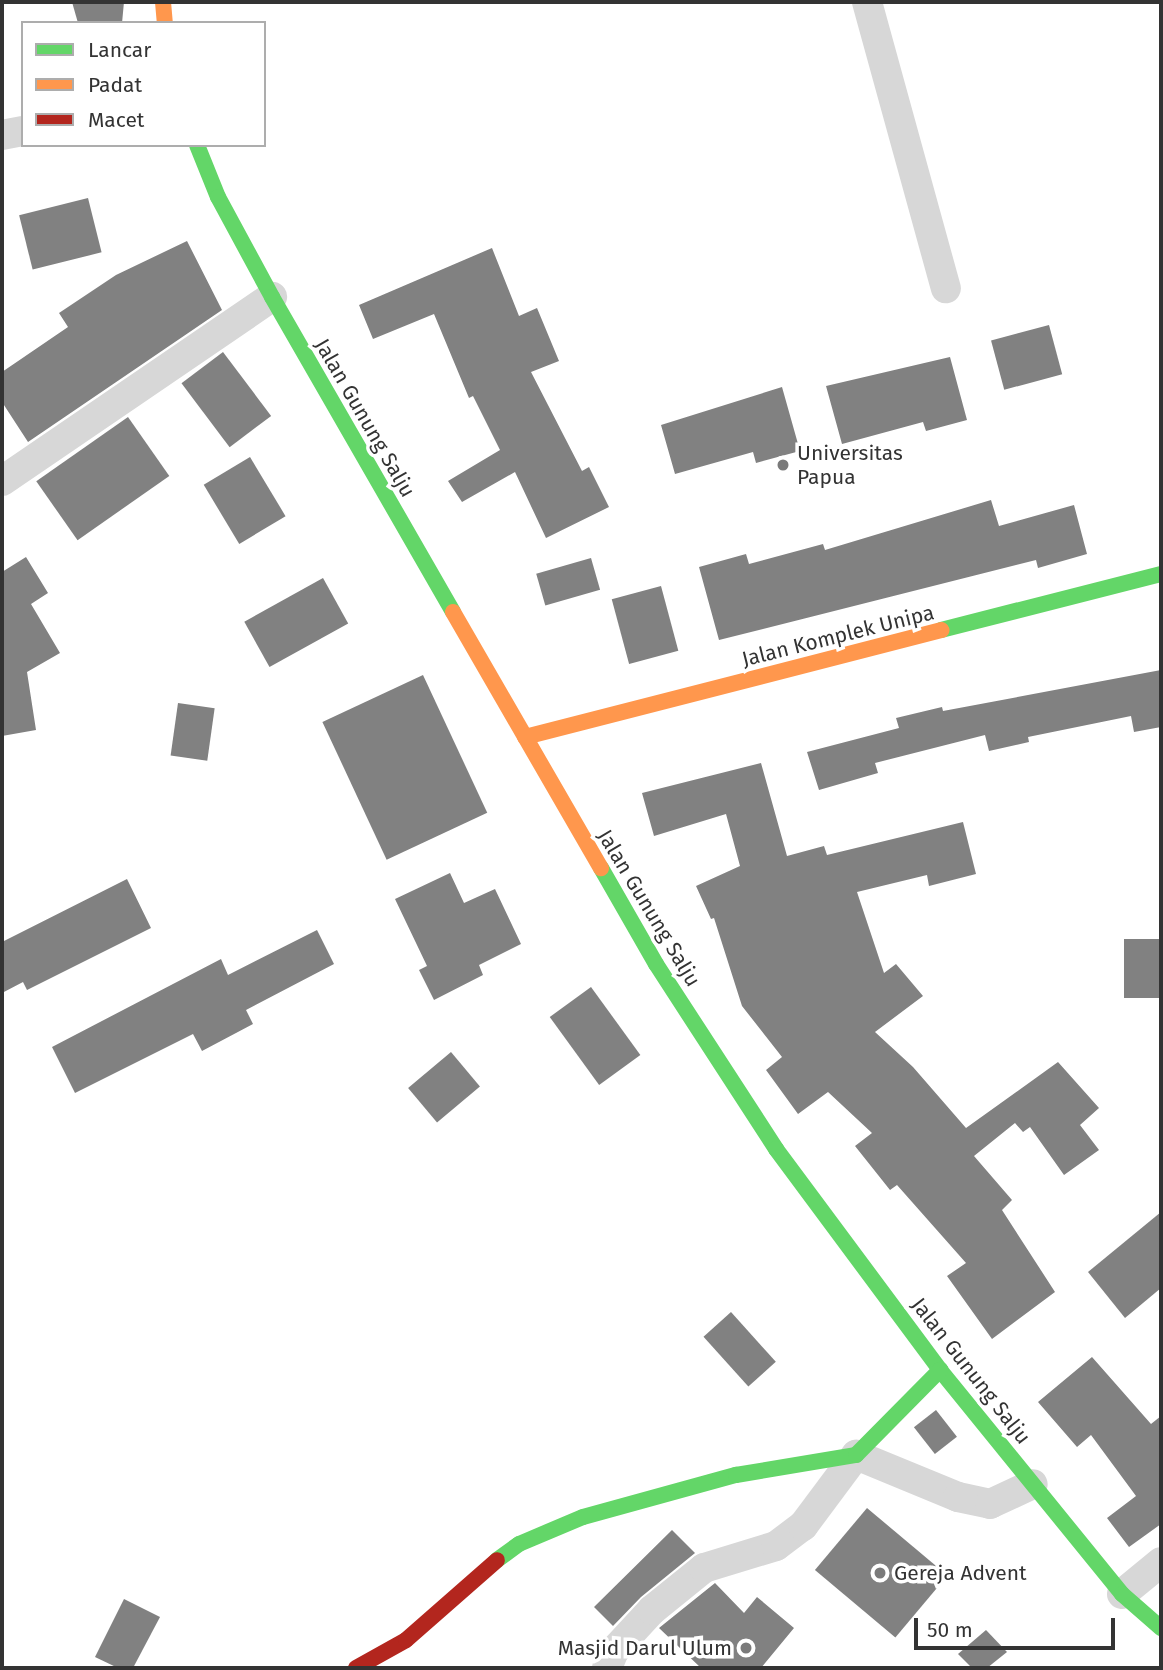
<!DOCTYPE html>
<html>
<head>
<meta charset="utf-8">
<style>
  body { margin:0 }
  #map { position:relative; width:1163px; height:1670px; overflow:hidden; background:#fff; font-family:"Fira Sans",sans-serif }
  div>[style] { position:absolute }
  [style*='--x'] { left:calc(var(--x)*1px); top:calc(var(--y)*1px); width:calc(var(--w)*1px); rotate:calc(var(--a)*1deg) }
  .building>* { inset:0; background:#818181; transform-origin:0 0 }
  .street>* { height:30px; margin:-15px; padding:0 15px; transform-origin:15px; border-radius:15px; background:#d7d7d7 }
  .fast>* { height:16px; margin:-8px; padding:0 8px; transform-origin:8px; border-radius:8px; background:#63d668 }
  .slow>* { height:16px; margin:-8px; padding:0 8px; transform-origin:8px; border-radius:8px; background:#ff974d }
  .jam>* { height:16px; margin:-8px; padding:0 8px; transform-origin:8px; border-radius:8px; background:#b3261e }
  .dots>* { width:19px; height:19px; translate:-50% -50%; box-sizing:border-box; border:4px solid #fff; border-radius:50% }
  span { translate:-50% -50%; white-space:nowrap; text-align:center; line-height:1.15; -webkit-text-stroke:7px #fff; paint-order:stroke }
  .street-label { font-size:21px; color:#333 }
  .poi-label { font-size:21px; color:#333 }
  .left { translate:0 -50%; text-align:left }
  .right { translate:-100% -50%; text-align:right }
  .frame { position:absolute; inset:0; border:4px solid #333; pointer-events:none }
  .legend { position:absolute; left:21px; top:21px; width:245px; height:126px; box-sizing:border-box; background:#fff; border:2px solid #adadad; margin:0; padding:9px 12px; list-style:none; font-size:21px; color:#333 }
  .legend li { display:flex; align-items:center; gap:14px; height:35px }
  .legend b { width:35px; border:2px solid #adadad }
  .scale { position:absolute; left:914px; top:1618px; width:201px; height:32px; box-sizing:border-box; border:4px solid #333; border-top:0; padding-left:9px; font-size:21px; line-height:24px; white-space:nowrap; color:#333; -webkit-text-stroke:5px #fff; paint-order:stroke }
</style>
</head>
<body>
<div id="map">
  <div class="building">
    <i style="clip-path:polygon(72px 2px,124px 2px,122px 23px,78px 23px)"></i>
    <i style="left:88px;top:198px;width:56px;height:71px;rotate:76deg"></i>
    <i style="clip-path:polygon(187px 241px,222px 310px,28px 442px,2px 402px,2px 372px,68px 327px,59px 313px,116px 275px)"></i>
    <i style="clip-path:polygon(492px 248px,519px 316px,537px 308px,559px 361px,531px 372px,582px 471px,589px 467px,609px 507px,546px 538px,515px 472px,462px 502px,448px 481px,500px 450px,473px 396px,469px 398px,434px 314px,373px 339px,359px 305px)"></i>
    <i style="left:1049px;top:325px;width:51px;height:60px;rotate:75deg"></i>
    <i style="left:223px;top:352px;width:80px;height:52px;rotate:53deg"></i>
    <i style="clip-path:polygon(950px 357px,967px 420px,926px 431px,923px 422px,842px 444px,826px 386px)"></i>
    <i style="clip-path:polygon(782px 387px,800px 451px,756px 463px,753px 452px,675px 474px,661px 425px)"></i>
    <i style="left:128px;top:417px;width:72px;height:112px;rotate:55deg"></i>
    <i style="left:250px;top:457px;width:69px;height:54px;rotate:59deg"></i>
    <i style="clip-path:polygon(991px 500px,999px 526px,1074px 505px,1087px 554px,1038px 568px,1036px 560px,719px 640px,699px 567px,746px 554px,749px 564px,823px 544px,825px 550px)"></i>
    <i style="clip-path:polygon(26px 557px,48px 593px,31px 604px,60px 653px,27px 672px,36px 730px,2px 736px,2px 572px)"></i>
    <i style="left:591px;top:558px;width:33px;height:57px;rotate:74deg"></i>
    <i style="left:323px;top:578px;width:52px;height:90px;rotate:61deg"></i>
    <i style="left:661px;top:586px;width:67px;height:51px;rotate:75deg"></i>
    <i style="clip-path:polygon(1161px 670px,1161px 727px,1134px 732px,1131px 716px,1028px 737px,1029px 742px,989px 751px,985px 735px,875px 763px,878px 773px,819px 790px,807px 752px,899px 728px,896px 718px,942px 707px,943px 711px)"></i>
    <i style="left:423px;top:675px;width:152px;height:111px;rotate:65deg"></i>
    <i style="left:178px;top:703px;width:37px;height:53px;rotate:8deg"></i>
    <i style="clip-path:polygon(761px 763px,787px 856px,824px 846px,827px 855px,963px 822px,976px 874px,929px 886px,927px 875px,857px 892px,884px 973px,896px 964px,923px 996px,875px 1032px,913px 1067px,966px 1128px,1058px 1062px,1099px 1108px,1080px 1125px,1099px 1150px,1064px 1175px,1030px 1127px,1023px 1132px,1015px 1123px,974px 1156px,1012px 1200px,1002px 1210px,1055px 1292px,992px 1339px,947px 1276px,966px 1263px,897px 1185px,890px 1190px,855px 1146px,872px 1133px,828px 1092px,798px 1114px,766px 1070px,782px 1057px,742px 1006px,714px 918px,711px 919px,696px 886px,740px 866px,726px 814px,654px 836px,642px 793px)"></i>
    <i style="clip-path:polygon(450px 873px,464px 903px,495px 889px,521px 944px,479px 965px,483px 975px,434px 1000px,419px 970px,427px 966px,395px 899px)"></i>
    <i style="clip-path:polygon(127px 879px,151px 928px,27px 990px,23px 982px,2px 993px,2px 942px)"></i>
    <i style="clip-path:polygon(317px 930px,334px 964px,246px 1010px,253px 1024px,202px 1051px,193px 1034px,75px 1093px,52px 1047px,221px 959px,228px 975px)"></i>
    <i style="left:1161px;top:939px;width:59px;height:37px;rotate:90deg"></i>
    <i style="left:591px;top:987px;width:84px;height:51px;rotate:54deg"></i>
    <i style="left:451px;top:1052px;width:45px;height:56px;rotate:50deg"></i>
    <i style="clip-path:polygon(1161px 1212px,1161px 1288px,1125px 1318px,1088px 1272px)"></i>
    <i style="left:731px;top:1312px;width:67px;height:37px;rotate:48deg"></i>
    <i style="clip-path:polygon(1092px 1357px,1151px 1424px,1161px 1416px,1161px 1524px,1129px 1547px,1107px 1518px,1136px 1496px,1091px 1435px,1077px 1447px,1038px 1402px)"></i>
    <i style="left:936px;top:1410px;width:34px;height:28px;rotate:52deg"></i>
    <i style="left:867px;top:1508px;width:105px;height:81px;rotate:40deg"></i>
    <i style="clip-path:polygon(672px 1530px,695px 1553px,641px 1597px,613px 1626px,594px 1607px)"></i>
    <i style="clip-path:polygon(715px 1583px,744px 1613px,757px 1597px,794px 1628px,761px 1668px,701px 1668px,659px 1628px)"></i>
    <i style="clip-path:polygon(124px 1599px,160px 1617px,133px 1668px,118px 1668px,95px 1657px)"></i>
    <i style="clip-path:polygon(986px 1630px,1007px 1652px,987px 1668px,972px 1668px,958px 1654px)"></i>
  </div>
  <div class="street">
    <i style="--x:867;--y:2;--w:297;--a:74.6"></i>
    <i style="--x:2;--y:135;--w:21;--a:-11"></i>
    <i style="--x:2;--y:481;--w:327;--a:-34.3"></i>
    <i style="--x:1122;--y:1594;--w:50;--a:-39.4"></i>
    <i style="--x:607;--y:1668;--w:18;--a:-68"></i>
    <i style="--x:614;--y:1651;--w:56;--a:-47.2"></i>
    <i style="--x:652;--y:1610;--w:67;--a:-38.9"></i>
    <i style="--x:704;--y:1568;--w:75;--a:-17"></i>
    <i style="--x:776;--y:1546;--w:34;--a:-37"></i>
    <i style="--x:803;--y:1526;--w:89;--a:-53.3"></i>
    <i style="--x:856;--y:1455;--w:110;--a:22.4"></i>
    <i style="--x:958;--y:1497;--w:33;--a:12"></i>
    <i style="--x:990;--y:1504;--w:47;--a:-24.9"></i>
  </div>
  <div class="fast">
    <i style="--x:197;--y:145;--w:56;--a:68"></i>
    <i style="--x:218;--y:197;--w:114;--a:61.6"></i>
    <i style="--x:272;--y:297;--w:363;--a:60.1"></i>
    <i style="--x:941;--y:630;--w:227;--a:-14.3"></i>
    <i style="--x:601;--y:868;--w:111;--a:60.2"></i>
    <i style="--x:656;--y:964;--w:221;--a:57"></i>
    <i style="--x:776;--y:1149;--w:275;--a:53.4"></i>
    <i style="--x:940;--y:1370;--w:289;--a:50.9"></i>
    <i style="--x:1122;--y:1594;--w:52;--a:41.1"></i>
    <i style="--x:497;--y:1560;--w:27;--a:-36"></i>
    <i style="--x:519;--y:1544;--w:69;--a:-22.9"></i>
    <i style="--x:583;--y:1517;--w:159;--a:-15.4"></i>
    <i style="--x:736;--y:1475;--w:122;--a:-9.5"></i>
    <i style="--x:856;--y:1455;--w:120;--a:-45.3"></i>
  </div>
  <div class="slow">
    <i style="--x:163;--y:2;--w:21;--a:85"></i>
    <i style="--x:453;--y:612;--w:296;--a:60"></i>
    <i style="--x:525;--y:737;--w:430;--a:-14.4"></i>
  </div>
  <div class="jam">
    <i style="--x:356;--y:1668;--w:57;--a:-29.2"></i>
    <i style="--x:406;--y:1640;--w:121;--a:-41.3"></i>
  </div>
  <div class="dots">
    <i style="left:783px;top:465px;background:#7a7a7a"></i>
    <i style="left:880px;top:1573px;background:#7a7a7a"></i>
    <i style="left:746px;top:1648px;background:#7a7a7a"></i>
  </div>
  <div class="street-label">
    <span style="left:365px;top:418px;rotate:60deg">Jalan Gunung Salju</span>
    <span style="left:838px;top:636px;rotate:-14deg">Jalan Komplek Unipa</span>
    <span style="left:649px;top:908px;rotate:59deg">Jalan Gunung Salju</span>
    <span style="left:971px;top:1371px;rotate:52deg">Jalan Gunung Salju</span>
  </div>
  <div class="poi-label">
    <span class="left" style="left:797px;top:465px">Universitas<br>Papua</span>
    <span class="left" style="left:894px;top:1573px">Gereja Advent</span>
    <span class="right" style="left:732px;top:1648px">Masjid Darul Ulum</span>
  </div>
  <div class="frame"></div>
  <ul class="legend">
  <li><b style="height:9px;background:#63d668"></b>Lancar</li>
  <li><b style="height:9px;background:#ff974d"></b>Padat</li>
  <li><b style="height:9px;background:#b3261e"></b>Macet</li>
  </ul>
  <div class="scale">50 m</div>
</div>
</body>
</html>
